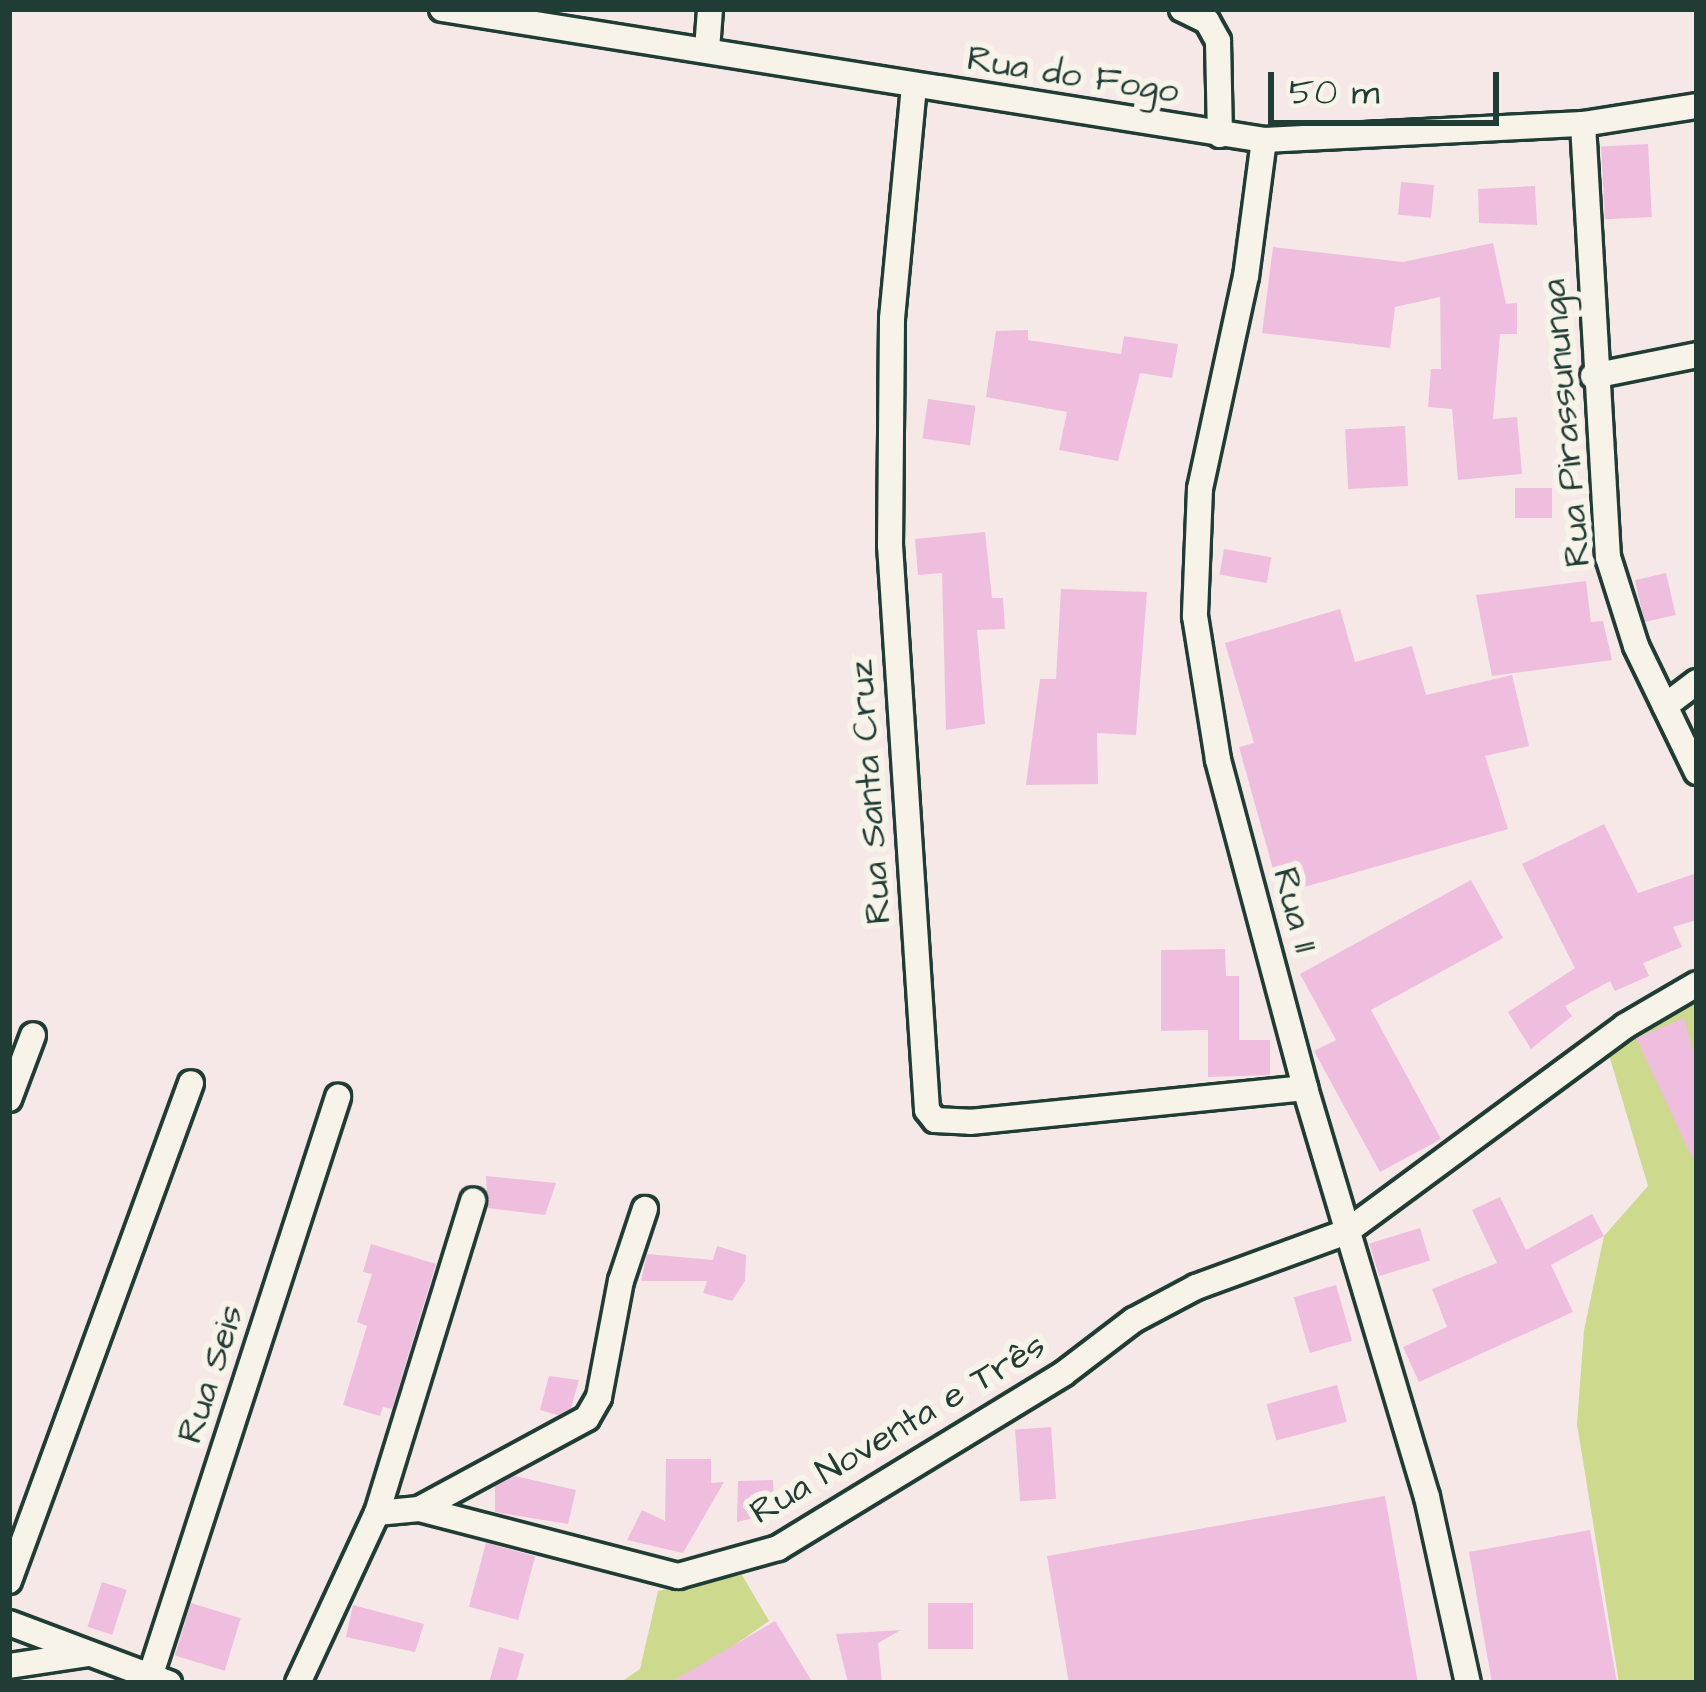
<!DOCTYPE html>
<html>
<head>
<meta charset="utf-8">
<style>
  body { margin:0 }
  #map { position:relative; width:1706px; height:1692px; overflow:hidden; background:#f5e8e6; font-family:"Architects Daughter",sans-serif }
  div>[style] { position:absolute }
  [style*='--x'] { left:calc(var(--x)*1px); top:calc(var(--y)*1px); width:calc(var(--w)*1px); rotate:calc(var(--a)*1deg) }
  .green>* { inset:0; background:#cdda8d }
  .building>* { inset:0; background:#efbedf; transform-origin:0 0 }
  .roads { filter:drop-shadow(3px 0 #1f3d34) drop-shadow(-3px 0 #1f3d34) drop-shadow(0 3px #1f3d34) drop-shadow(0 -3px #1f3d34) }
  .street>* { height:24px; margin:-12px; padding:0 12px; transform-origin:12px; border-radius:12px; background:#f7f3e8 }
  span { translate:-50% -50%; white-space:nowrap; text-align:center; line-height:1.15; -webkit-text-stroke:12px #f7f3e8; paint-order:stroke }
  .street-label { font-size:36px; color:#1f3d34 }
  .frame { position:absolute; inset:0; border:12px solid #1f3d34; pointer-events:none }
  .scale { position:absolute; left:1268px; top:72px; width:231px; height:54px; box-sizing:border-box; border:6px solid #1f3d34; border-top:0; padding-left:15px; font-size:36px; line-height:42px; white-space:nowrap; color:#1f3d34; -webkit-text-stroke:9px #f7f3e8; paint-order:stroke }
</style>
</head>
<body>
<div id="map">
  <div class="green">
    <i style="clip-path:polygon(1697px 982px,1697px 1683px,1619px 1683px,1577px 1424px,1584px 1330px,1604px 1236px,1648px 1186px,1609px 1055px)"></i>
    <i style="clip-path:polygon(742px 1575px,769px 1621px,680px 1683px,620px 1683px,640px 1669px,658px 1591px)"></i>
  </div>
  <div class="building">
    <i style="left:1648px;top:144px;width:73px;height:47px;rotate:87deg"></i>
    <i style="left:1401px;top:182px;width:33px;height:33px;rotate:5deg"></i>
    <i style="clip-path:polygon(1535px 186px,1537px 225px,1479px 223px,1478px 189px)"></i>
    <i style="clip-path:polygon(1493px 243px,1506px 304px,1517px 303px,1517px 334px,1500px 334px,1493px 419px,1517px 417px,1522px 474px,1458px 480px,1452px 409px,1428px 407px,1431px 369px,1441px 369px,1440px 297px,1395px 307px,1390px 348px,1262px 333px,1273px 247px,1403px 262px)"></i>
    <i style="clip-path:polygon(1028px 330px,1028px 340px,1121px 354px,1124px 336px,1178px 344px,1172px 378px,1140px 373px,1118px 461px,1059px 450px,1067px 412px,986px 397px,996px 331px)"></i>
    <i style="left:928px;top:399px;width:48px;height:40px;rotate:8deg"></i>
    <i style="left:1405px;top:426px;width:60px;height:60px;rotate:87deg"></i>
    <i style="left:1515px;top:488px;width:37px;height:30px"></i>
    <i style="clip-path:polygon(985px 532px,992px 598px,1003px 598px,1005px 629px,977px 630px,985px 724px,946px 730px,942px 573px,918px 575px,915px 539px)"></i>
    <i style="left:1224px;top:549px;width:48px;height:26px;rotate:10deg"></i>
    <i style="left:1666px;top:573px;width:43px;height:32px;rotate:77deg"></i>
    <i style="clip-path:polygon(1586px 581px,1591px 622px,1603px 621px,1612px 660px,1492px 676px,1476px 595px)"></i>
    <i style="clip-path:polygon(1061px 589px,1147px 592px,1136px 735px,1097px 733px,1098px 784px,1026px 785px,1040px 679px,1056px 679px)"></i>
    <i style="clip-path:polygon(1340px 609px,1355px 662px,1412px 646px,1426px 695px,1512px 675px,1529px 746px,1485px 756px,1508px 829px,1280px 894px,1239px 747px,1254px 743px,1225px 643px)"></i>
    <i style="clip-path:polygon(1604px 824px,1638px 893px,1697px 873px,1697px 920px,1673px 927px,1682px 947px,1643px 963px,1649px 976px,1615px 991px,1610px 981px,1565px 1006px,1572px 1016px,1531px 1049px,1508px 1012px,1575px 968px,1522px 864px)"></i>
    <i style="clip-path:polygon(1471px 880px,1503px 938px,1371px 1010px,1441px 1139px,1380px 1172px,1314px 1051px,1336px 1040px,1300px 974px)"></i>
    <i style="clip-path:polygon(1225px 949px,1226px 976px,1239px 976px,1239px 1040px,1270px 1040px,1270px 1075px,1208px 1077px,1208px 1030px,1161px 1031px,1161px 950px)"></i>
    <i style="clip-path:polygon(1684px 1018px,1697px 1065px,1697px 1168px,1636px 1038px)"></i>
    <i style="clip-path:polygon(486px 1176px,556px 1183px,545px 1215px,488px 1208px)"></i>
    <i style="clip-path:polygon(1500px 1197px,1526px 1250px,1592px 1214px,1604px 1236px,1551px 1265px,1573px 1312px,1419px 1382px,1403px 1347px,1447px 1327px,1432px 1289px,1497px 1263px,1472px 1210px)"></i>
    <i style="left:1420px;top:1228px;width:34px;height:53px;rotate:73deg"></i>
    <i style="clip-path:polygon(371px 1244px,436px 1264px,392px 1409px,383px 1407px,380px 1416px,343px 1405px,367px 1326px,357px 1322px,372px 1274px,363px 1272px)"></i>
    <i style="clip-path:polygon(717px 1246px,746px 1255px,745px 1281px,732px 1301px,703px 1293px,707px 1281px,641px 1281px,647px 1254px,713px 1260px)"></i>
    <i style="left:1336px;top:1285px;width:58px;height:44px;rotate:74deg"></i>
    <i style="clip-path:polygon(549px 1376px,579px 1380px,571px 1408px,558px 1415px,540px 1410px)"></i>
    <i style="left:1337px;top:1385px;width:38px;height:73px;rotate:75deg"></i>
    <i style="left:1051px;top:1427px;width:72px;height:36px;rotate:86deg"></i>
    <i style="clip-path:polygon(666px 1459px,711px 1459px,711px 1483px,724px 1482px,683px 1553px,627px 1540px,642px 1510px,665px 1521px)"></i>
    <i style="clip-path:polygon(515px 1476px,576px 1490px,568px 1524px,495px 1512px,495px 1486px)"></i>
    <i style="clip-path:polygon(773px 1480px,775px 1513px,737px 1522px,738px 1481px)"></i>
    <i style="clip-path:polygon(1385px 1496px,1418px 1683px,1069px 1683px,1047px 1556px)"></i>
    <i style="clip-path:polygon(1590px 1530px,1617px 1683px,1492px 1683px,1469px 1552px)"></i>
    <i style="left:486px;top:1543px;width:51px;height:66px;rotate:15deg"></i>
    <i style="left:102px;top:1582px;width:26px;height:47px;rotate:18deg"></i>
    <i style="left:191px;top:1603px;width:52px;height:55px;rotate:17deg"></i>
    <i style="left:928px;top:1603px;width:45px;height:46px"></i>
    <i style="clip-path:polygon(353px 1605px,424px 1624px,415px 1652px,346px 1637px)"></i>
    <i style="clip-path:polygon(775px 1621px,813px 1683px,669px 1683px)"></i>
    <i style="clip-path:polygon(901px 1630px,878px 1643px,882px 1683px,848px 1683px,836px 1634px)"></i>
    <i style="clip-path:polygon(499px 1647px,524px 1654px,516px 1683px,489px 1683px)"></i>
  </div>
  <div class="roads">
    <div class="street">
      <i style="--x:442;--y:9;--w:832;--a:9.05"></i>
      <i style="--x:1264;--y:140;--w:319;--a:-2.9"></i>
      <i style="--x:1583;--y:124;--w:115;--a:-9"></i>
      <i style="--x:1182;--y:9;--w:28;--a:26"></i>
      <i style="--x:1207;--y:21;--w:23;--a:61"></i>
      <i style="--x:1218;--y:41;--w:94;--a:88.8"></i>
      <i style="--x:707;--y:50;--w:41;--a:-85.8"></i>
      <i style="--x:914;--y:86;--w:234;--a:95.4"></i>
      <i style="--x:892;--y:319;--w:226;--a:90.5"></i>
      <i style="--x:890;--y:545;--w:566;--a:86.25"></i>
      <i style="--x:927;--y:1110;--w:13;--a:51"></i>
      <i style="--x:935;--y:1120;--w:35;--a:3"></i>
      <i style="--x:970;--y:1122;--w:337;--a:-5.8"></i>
      <i style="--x:1583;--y:124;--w:434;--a:86.7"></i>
      <i style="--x:1608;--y:557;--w:93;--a:72.5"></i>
      <i style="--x:1636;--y:646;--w:140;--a:64.2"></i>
      <i style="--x:1264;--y:140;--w:137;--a:97.5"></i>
      <i style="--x:1246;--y:276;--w:218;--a:102.2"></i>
      <i style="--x:1200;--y:489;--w:127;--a:92.3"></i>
      <i style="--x:1195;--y:616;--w:146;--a:80.9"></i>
      <i style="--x:1218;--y:760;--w:339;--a:75.1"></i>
      <i style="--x:1305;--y:1088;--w:427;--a:73.4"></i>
      <i style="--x:1427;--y:1497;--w:190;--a:77.6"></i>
      <i style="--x:1593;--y:376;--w:106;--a:-11.4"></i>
      <i style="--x:1665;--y:706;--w:40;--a:-37"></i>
      <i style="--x:9;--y:1099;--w:68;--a:-69.4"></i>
      <i style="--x:419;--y:1509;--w:191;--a:-28.4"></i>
      <i style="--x:587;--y:1418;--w:24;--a:-60"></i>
      <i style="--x:599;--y:1397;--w:118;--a:-79.3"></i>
      <i style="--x:621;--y:1281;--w:76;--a:-71.6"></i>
      <i style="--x:377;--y:1513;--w:327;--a:-72.9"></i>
      <i style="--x:9;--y:1581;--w:530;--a:-69.92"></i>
      <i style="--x:9;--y:1623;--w:171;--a:20.6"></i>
      <i style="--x:9;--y:1666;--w:79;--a:-8.7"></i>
      <i style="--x:151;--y:1674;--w:607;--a:-72.04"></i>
      <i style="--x:298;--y:1683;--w:187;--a:-65.1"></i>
      <i style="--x:377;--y:1513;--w:42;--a:-5.4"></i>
      <i style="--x:419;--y:1509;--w:268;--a:14.5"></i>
      <i style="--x:678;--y:1576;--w:104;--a:-15.6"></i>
      <i style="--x:778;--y:1548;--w:334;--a:-31.4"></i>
      <i style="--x:1063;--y:1374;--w:89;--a:-37.3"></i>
      <i style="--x:1134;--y:1320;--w:70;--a:-28"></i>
      <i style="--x:1196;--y:1287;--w:160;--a:-20.1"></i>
      <i style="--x:1346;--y:1232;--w:347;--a:-36.4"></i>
      <i style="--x:1625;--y:1026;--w:83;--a:-30.3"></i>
    </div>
  </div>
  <div class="street-label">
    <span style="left:1073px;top:75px;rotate:9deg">Rua do Fogo</span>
    <span style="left:1566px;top:423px;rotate:-95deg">Rua Pirassununga</span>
    <span style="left:870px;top:792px;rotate:-94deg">Rua Santa Cruz</span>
    <span style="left:1295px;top:910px;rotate:75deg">Rua 11</span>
    <span style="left:211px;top:1374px;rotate:-72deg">Rua Seis</span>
    <span style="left:898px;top:1429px;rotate:-31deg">Rua Noventa e Três</span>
  </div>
  <div class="frame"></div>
  <div class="scale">50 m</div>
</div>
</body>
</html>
